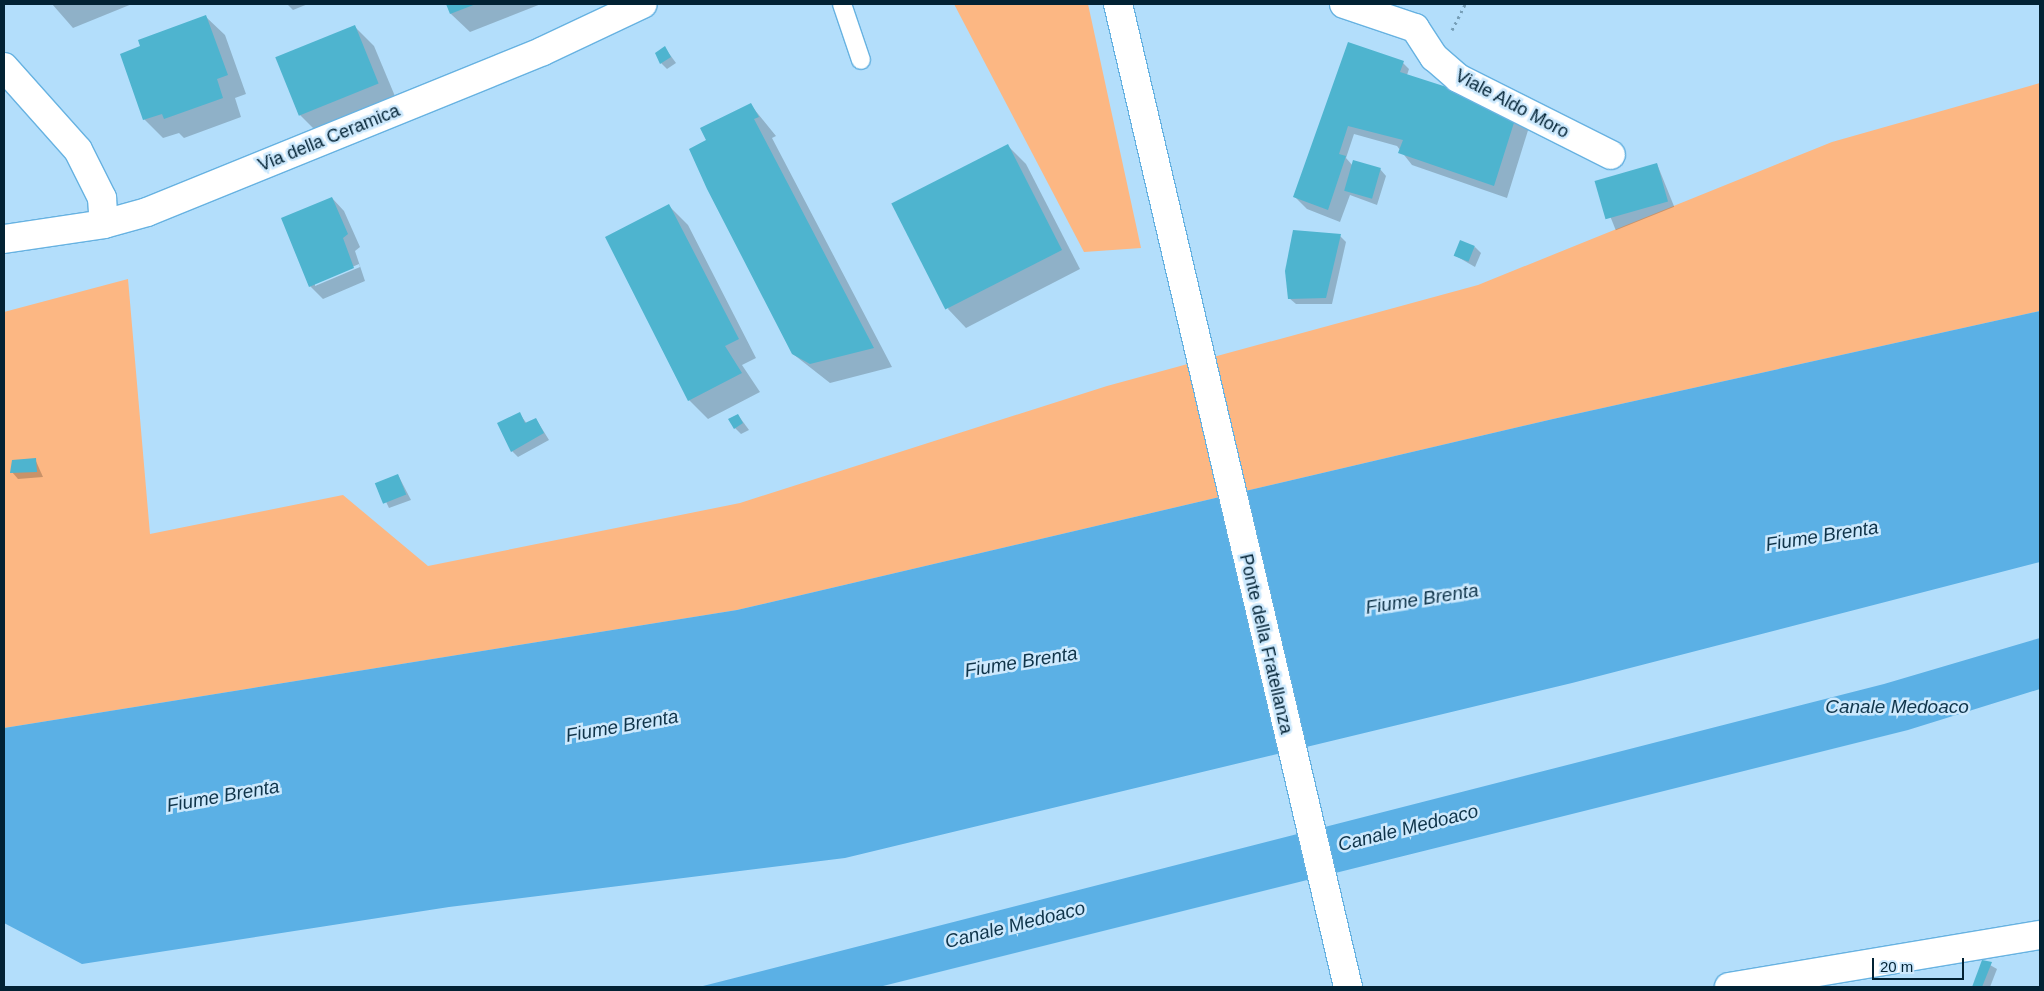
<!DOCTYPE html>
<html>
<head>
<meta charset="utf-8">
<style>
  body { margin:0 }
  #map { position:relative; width:2044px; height:991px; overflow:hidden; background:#b3defb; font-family:Helvetica,sans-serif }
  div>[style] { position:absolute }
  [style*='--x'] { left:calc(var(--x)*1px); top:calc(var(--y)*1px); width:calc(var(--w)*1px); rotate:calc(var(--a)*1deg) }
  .green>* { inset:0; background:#fcb783 }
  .water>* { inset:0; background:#5bb0e5 }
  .shadow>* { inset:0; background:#0003; transform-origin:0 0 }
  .building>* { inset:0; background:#4eb4cf; transform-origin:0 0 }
  .path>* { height:3px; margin-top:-1.5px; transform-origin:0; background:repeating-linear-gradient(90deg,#769eb7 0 2.5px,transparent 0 6.5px) }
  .roads { filter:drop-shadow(1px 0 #67b2e1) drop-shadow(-1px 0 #67b2e1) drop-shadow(0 1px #67b2e1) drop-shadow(0 -1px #67b2e1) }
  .service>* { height:18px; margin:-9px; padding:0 9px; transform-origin:9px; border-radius:9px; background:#fff }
  .minor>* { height:28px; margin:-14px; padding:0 14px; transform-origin:14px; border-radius:14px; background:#fff }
  .secondary>* { height:28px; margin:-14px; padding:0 14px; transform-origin:14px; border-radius:14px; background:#fff }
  span { translate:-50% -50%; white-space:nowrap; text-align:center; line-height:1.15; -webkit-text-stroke:5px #cde9fd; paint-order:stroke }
  .street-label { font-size:18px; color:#022234 }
  .water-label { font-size:19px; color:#0f344a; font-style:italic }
  .frame { position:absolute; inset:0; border:5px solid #022234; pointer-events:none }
  .scale { position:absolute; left:1872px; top:958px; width:92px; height:22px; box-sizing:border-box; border:2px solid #022234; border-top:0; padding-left:6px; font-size:15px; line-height:18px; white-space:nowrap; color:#022234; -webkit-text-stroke:4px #cde9fd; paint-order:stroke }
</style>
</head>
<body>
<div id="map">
  <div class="green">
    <i style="clip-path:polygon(954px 4px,1088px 4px,1141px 248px,1084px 252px)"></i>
    <i style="clip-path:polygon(2040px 83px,2040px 311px,1553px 419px,737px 610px,4px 728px,4px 312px,128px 279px,150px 534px,343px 495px,428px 566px,740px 503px,1107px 386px,1478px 285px,1832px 142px)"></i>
  </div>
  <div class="water">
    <i style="clip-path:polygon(2040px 311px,2040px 562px,1572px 683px,845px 858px,449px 907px,82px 964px,4px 923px,4px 728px,737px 610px,1553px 419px)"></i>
    <i style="clip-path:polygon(2040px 638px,2040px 689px,1908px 730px,879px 987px,699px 987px,1884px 684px)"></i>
  </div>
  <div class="shadow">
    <i style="clip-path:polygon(52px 4px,132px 4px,73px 28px)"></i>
    <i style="clip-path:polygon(287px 4px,308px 4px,293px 10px)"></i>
    <i style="clip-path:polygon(449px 4px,541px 4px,470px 32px,451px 14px)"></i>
    <i style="clip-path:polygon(206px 17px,225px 35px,246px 94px,235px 98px,241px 117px,184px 138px,179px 133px,163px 138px,144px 119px,141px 47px)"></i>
    <i style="clip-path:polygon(355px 27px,374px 46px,397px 101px,318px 133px,299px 114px)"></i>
    <i style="clip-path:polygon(665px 48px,676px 63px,667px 69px,661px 63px)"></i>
    <i style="clip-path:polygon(1346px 53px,1403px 63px,1409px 69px,1407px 75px,1530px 124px,1507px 198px,1412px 165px,1397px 146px,1354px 134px,1346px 158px,1353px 166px,1380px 169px,1386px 176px,1377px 205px,1350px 195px,1340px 222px,1307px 209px,1295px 197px)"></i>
    <i style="clip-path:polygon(750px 104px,776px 136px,772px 138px,892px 367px,830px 383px,793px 354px)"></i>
    <i style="clip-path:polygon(1007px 145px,1026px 164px,1080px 269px,966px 328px,948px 309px)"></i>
    <i style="left:1657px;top:164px;width:46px;height:63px;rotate:68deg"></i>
    <i style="clip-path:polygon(evenodd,332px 198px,344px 211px,360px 247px,355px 251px,365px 281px,323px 299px,310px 286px,332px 198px,359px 264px,360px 267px,315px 286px,315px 283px,359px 264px)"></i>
    <i style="clip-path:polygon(669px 206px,688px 225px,756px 358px,742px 365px,760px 392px,708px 419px,689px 400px)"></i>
    <i style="clip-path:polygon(1340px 236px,1346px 242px,1332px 304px,1296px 304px,1289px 298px)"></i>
    <i style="clip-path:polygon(1475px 247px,1481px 253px,1475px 267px,1456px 256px)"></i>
    <i style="clip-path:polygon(520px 414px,527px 424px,536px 419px,549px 440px,518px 457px,512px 451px)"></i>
    <i style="clip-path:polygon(738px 415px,749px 430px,741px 434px,735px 428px)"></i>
    <i style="clip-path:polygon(35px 459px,43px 477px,18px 479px,12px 472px)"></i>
    <i style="clip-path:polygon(398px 475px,411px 500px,389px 508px,377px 483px)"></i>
    <i style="clip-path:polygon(1983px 961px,1997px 969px,1990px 987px,1974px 987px)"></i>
  </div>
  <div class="building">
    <i style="clip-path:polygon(446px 4px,476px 4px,450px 14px)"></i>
    <i style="clip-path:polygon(206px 15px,228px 75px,217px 79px,223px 98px,164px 119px,162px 114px,143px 120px,120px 54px,140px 46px,138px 40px)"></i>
    <i style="left:355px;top:25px;width:63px;height:86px;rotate:68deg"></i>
    <i style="clip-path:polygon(1348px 42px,1404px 61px,1400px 72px,1518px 110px,1494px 186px,1398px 153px,1403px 140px,1348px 126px,1339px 154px,1346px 156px,1328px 210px,1293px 197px)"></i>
    <i style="clip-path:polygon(665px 46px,671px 57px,660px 64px,655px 53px)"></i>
    <i style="clip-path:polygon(751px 103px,759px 117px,754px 119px,874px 348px,810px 364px,792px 354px,707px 189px,689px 149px,706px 140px,700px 128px)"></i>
    <i style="left:1008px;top:144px;width:119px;height:131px;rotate:63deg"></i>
    <i style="left:1353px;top:160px;width:29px;height:32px;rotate:16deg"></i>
    <i style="left:1657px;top:163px;width:40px;height:65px;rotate:74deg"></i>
    <i style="clip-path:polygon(332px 197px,348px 234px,343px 238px,354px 268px,309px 287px,281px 218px)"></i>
    <i style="clip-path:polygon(669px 204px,739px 339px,725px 346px,742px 373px,688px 401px,605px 237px)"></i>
    <i style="clip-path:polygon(1293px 230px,1341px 234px,1326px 298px,1288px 299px,1285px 271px)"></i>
    <i style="left:1460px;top:240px;width:16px;height:17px;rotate:22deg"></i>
    <i style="clip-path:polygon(520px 412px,525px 423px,536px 418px,544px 433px,511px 452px,497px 423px)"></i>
    <i style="clip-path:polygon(738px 414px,743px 423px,734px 429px,728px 419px)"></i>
    <i style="clip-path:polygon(36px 458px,37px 472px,10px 473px,12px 460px)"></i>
    <i style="left:398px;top:474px;width:22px;height:25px;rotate:68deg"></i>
    <i style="clip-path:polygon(1982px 960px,1992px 962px,1982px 987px,1972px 987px)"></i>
  </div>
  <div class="path">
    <i style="--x:1452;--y:30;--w:29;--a:-63"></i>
  </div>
  <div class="roads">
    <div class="service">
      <i style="--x:842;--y:4;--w:59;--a:71.3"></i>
    </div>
    <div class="minor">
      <i style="--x:1344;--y:4;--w:75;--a:18.7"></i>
      <i style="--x:1415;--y:28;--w:35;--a:57"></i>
      <i style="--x:1434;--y:57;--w:32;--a:41"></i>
      <i style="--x:1458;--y:78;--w:171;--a:26.7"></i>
      <i style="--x:4;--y:67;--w:111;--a:48.3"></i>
      <i style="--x:78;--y:150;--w:54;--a:63.4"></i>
      <i style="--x:102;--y:198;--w:26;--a:86"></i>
      <i style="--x:4;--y:239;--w:101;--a:-8.5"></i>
      <i style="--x:104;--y:224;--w:45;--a:-15.6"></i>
      <i style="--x:147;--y:212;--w:427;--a:-22.1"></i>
      <i style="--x:543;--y:51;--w:110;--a:-25.2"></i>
      <i style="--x:1729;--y:987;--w:315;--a:-9.5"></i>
    </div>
    <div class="secondary">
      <i style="--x:1118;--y:4;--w:1010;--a:76.83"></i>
    </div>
  </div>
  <div class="street-label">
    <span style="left:1512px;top:104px;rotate:28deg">Viale Aldo Moro</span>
    <span style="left:329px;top:138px;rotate:-22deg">Via della Ceramica</span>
    <span style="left:1266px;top:644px;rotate:77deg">Ponte della Fratellanza</span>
  </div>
  <div class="water-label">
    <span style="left:1822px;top:536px;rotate:-9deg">Fiume Brenta</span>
    <span style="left:1422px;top:599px;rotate:-9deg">Fiume Brenta</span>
    <span style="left:1021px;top:662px;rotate:-9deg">Fiume Brenta</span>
    <span style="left:1897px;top:707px">Canale Medoaco</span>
    <span style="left:622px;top:726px;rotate:-10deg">Fiume Brenta</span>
    <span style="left:223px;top:796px;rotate:-10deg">Fiume Brenta</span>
    <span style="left:1408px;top:828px;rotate:-14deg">Canale Medoaco</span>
    <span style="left:1015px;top:925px;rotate:-14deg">Canale Medoaco</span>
  </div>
  <div class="frame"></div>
  <div class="scale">20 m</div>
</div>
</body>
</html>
